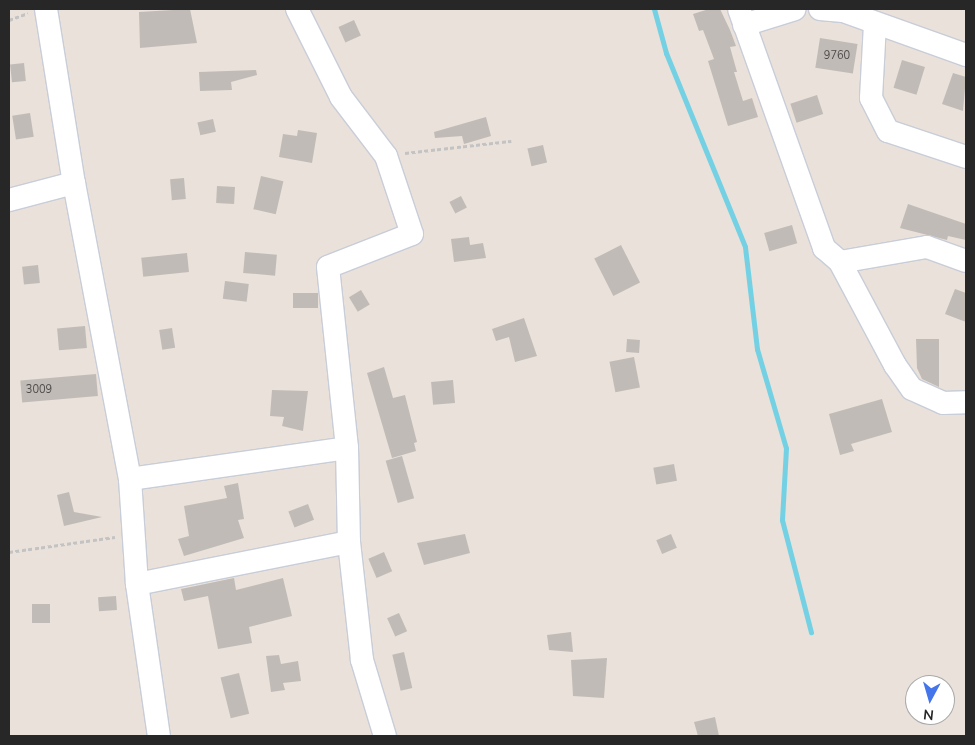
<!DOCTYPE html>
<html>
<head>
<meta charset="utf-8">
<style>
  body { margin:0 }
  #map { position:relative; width:975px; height:745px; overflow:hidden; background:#e9e1da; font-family:"Nunito Sans",sans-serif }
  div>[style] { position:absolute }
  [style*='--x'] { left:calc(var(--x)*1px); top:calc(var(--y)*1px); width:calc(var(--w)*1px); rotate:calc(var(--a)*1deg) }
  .stream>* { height:5px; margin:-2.5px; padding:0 2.5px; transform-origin:2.5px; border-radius:2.5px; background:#74d1e4 }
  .building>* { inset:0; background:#c1bbb7; transform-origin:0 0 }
  .path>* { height:3px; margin-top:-1.5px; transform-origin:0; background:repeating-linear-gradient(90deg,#c3c3c3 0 4px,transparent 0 6.5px) }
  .roads { filter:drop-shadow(1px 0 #c8cdd8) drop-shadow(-1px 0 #c8cdd8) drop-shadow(0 1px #c8cdd8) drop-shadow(0 -1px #c8cdd8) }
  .minor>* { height:22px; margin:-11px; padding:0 11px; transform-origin:11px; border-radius:11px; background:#fff }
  span { translate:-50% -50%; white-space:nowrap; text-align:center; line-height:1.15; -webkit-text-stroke:4px #fff; paint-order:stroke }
  .number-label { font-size:11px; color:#4e4c4b }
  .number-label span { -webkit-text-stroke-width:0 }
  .frame { position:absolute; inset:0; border:10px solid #272727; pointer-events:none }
  .north { position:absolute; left:905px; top:675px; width:50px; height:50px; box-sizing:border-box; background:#fff; border:1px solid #a9a9a9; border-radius:50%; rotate:186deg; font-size:14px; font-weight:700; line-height:20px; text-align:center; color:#272727 }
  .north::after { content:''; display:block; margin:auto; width:18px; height:22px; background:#4575eb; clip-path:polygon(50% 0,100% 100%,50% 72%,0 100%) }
</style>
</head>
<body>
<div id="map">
  <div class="stream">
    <i style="--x:654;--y:9;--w:46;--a:74.7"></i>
    <i style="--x:666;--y:53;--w:209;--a:67.8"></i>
    <i style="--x:745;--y:247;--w:103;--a:83.3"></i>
    <i style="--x:757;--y:349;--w:103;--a:73.7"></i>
    <i style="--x:786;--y:448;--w:72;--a:93.2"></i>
    <i style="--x:782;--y:520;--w:116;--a:75.5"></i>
  </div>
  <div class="building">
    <i style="clip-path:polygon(190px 9px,197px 43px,140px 48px,139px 12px)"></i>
    <i style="clip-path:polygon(709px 9px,720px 9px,730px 30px,736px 46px,730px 47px,737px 72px,734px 72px,743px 101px,752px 98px,758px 117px,728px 126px,708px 61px,714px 59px,703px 30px,699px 31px,693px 14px)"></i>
    <i style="left:354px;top:20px;width:17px;height:17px;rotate:66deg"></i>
    <i style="left:820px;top:38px;width:38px;height:30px;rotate:9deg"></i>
    <i style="left:902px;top:60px;width:24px;height:29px;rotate:17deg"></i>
    <i style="left:24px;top:63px;width:18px;height:14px;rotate:84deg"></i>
    <i style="clip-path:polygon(256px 70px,257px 75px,231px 82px,232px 90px,200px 91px,199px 72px)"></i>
    <i style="clip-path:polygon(953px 73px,966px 77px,963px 111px,942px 104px)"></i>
    <i style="left:817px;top:95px;width:20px;height:28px;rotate:72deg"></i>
    <i style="left:30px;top:113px;width:24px;height:18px;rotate:81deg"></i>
    <i style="clip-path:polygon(486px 117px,491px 136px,464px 144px,462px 136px,435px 138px,434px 132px)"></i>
    <i style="left:213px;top:119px;width:13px;height:16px;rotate:77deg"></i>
    <i style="clip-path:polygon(298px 130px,317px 133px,312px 163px,279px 157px,283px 134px,297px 136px)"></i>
    <i style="left:543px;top:145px;width:18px;height:16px;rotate:77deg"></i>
    <i style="left:261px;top:176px;width:23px;height:34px;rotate:13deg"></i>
    <i style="left:184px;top:178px;width:21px;height:14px;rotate:85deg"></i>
    <i style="left:217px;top:186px;width:18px;height:17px;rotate:3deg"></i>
    <i style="left:461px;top:196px;width:13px;height:13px;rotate:63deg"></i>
    <i style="clip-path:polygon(908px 204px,966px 224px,966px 240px,948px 236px,947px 240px,900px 228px)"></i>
    <i style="left:792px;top:225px;width:19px;height:29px;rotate:74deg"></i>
    <i style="clip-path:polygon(469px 237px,470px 245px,483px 243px,486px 258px,454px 262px,451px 239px)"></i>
    <i style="left:621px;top:245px;width:42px;height:30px;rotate:63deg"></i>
    <i style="left:245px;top:252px;width:32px;height:21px;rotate:5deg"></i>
    <i style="left:187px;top:253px;width:19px;height:46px;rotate:84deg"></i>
    <i style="left:38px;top:265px;width:18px;height:16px;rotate:84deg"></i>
    <i style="left:225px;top:281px;width:24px;height:18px;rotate:7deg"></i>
    <i style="clip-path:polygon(955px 289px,966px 293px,966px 322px,945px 314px)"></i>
    <i style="left:361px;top:290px;width:17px;height:14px;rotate:59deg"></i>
    <i style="left:293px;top:293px;width:25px;height:15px"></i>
    <i style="clip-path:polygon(524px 318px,537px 356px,515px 362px,509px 337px,496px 341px,492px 329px)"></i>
    <i style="left:85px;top:326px;width:22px;height:28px;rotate:85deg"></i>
    <i style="left:172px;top:328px;width:20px;height:13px;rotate:81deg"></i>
    <i style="left:627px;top:339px;width:13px;height:13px;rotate:4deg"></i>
    <i style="clip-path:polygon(916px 339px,939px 339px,939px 387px,922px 379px,917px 368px)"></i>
    <i style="left:634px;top:357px;width:31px;height:25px;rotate:79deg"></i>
    <i style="clip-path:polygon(384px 367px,393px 398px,405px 395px,417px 442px,414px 443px,416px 451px,392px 458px,367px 373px)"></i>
    <i style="left:96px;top:374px;width:22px;height:76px;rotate:85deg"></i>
    <i style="left:453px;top:380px;width:23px;height:22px;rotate:85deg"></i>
    <i style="clip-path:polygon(272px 390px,308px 391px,303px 431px,282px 426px,284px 417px,270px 416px)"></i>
    <i style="clip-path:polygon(882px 399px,892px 432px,851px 444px,854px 451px,840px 455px,829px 414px)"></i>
    <i style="left:402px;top:456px;width:44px;height:17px;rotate:74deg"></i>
    <i style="left:674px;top:464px;width:17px;height:21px;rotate:80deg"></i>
    <i style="clip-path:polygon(238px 483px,244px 519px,238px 520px,244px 538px,184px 556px,178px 539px,189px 536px,184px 506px,227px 498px,224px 486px)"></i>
    <i style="clip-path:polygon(69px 492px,74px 512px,102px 517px,64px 526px,57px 495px)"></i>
    <i style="left:308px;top:504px;width:17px;height:21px;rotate:69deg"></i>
    <i style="clip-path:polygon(465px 534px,470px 553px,424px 565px,417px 543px)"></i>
    <i style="left:671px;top:534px;width:15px;height:16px;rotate:67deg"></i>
    <i style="left:384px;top:552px;width:21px;height:17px;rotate:67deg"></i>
    <i style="clip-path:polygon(234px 578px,236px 590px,283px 578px,292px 616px,249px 627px,252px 643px,218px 649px,208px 596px,184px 601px,181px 589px)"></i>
    <i style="left:116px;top:596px;width:14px;height:18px;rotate:86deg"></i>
    <i style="left:32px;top:604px;width:18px;height:19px"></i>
    <i style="left:399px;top:613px;width:20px;height:13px;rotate:66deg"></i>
    <i style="clip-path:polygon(571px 632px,573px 652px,549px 650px,547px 635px)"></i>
    <i style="left:404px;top:652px;width:37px;height:12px;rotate:77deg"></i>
    <i style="clip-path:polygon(279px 655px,281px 664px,298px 661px,301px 681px,283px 683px,285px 690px,271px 692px,266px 656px)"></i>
    <i style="clip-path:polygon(607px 658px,604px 698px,573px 696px,571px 660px)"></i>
    <i style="left:239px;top:673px;width:42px;height:19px;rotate:76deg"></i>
    <i style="clip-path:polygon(715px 717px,719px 736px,698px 736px,694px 722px)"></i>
  </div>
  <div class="path">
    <i style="--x:9;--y:20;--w:20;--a:-20"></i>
    <i style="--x:405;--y:153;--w:107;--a:-6.5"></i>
    <i style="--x:9;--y:552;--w:107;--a:-8.1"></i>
  </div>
  <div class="roads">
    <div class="minor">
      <i style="--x:46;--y:9;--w:176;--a:80.9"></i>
      <i style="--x:74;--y:183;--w:301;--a:79.3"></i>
      <i style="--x:130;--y:479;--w:105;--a:86.2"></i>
      <i style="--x:137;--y:584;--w:154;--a:81.8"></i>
      <i style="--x:297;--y:9;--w:98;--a:63.4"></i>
      <i style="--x:341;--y:97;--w:74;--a:52.7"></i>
      <i style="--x:386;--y:156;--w:82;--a:71.6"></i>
      <i style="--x:412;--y:234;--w:90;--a:158.6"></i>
      <i style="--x:328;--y:267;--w:182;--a:84"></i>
      <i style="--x:347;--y:448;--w:94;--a:88.8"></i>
      <i style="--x:349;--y:542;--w:119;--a:83.7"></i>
      <i style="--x:362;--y:660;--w:79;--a:73.2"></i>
      <i style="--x:739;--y:9;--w:254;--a:70.4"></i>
      <i style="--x:824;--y:248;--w:21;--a:41"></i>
      <i style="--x:840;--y:262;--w:117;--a:61.9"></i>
      <i style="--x:895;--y:365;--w:29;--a:55"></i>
      <i style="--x:912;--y:389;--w:34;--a:24"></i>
      <i style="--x:943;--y:403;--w:23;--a:-2"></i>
      <i style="--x:820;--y:9;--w:23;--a:5"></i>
      <i style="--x:843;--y:11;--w:131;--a:19.7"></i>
      <i style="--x:875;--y:24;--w:74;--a:93.1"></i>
      <i style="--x:871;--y:98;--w:37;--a:63"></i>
      <i style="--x:888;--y:131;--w:82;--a:18.4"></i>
      <i style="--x:744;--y:25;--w:53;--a:-17.4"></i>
      <i style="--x:9;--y:200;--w:67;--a:-14.7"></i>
      <i style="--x:840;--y:262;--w:88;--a:-9.8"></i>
      <i style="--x:927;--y:247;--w:41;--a:19.7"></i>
      <i style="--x:130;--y:479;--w:219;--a:-8.1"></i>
      <i style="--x:137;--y:584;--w:216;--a:-11.2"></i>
    </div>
  </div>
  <div class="number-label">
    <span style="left:837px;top:56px">9760</span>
    <span style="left:39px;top:390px">3009</span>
  </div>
  <div class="frame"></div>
  <div class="north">N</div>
</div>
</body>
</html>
